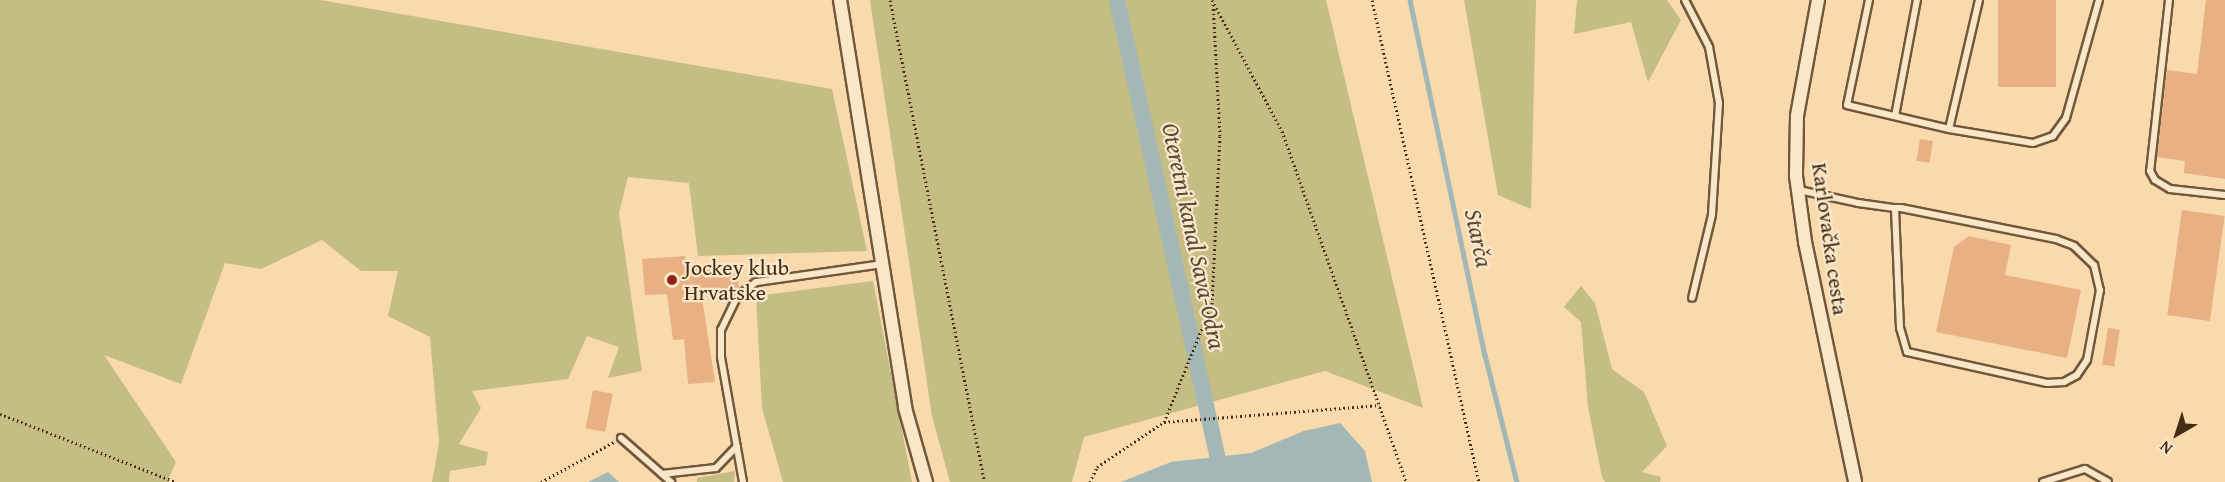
<!DOCTYPE html>
<html>
<head>
<meta charset="utf-8">
<style>
  body { margin:0 }
  #map { position:relative; width:2225px; height:482px; overflow:hidden; background:#f8daac; font-family:"Gentium Book Plus",serif }
  div>[style] { position:absolute }
  [style*='--x'] { left:calc(var(--x)*1px); top:calc(var(--y)*1px); width:calc(var(--w)*1px); rotate:calc(var(--a)*1deg) }
  .green>* { inset:0; background:#c4bd84 }
  .water>* { inset:0; background:#a3b7b6 }
  .stream>* { height:4.5px; margin:-2.25px; padding:0 2.25px; transform-origin:2.25px; border-radius:2.25px; background:#a3b7b6 }
  .canal>* { height:16px; margin:-8px; padding:0 8px; transform-origin:8px; border-radius:8px; background:#a3b7b6 }
  .building>* { inset:0; background:#e8b083; transform-origin:0 0 }
  .path>* { height:3px; margin-top:-1.5px; transform-origin:0; background:repeating-linear-gradient(90deg,#442d17 0 1.5px,transparent 0 4.5px) }
  .roads { filter:drop-shadow(2px 0 #71583c) drop-shadow(-2px 0 #71583c) drop-shadow(0 2px #71583c) drop-shadow(0 -2px #71583c) }
  .lane>* { height:6px; margin:-3px; padding:0 3px; transform-origin:3px; border-radius:3px; background:#fae7c9 }
  .street>* { height:12px; margin:-6px; padding:0 6px; transform-origin:6px; border-radius:6px; background:#fae7c9 }
  .dots>* { width:16px; height:16px; translate:-50% -50%; box-sizing:border-box; border:3px solid #fae7c9; border-radius:50% }
  span { translate:-50% -50%; white-space:nowrap; text-align:center; line-height:1.15; -webkit-text-stroke:4.5px #fae7c9; paint-order:stroke }
  .street-label { font-size:22px; color:#442d17 }
  .poi-label { font-size:22px; color:#442d17 }
  .left { translate:0 -50%; text-align:left }
  .water-label { font-size:24px; color:#574937; font-style:italic }
  .north { position:absolute; left:2147px; top:404px; width:60px; height:60px; -webkit-text-stroke:4px #fae7c9; paint-order:stroke; rotate:219deg; font-size:16px; font-weight:700; line-height:24px; text-align:center; color:#442d17 }
  .north::after { content:''; display:block; margin:auto; width:21px; height:27px; background:#442d17; clip-path:polygon(50% 0,100% 100%,50% 72%,0 100%) }
</style>
</head>
<body>
<div id="map">
  <div class="green">
    <i style="clip-path:polygon(0 0,320px 0,832px 89px,867px 251px,698px 256px,689px 183px,628px 177px,619px 213px,642px 371px,608px 378px,619px 347px,587px 336px,568px 379px,472px 391px,481px 408px,459px 444px,488px 452px,486px 465px,450px 471px,449px 482px,432px 482px,439px 443px,430px 337px,388px 316px,398px 271px,361px 271px,322px 240px,261px 269px,225px 263px,181px 384px,104px 355px,176px 462px,167px 482px,0 482px)"></i>
    <i style="clip-path:polygon(870px 0,1326px 0,1423px 408px,1325px 371px,1084px 437px,1072px 482px,950px 482px,932px 416px)"></i>
    <i style="clip-path:polygon(1464px 0,1536px 0,1531px 209px,1498px 195px)"></i>
    <i style="clip-path:polygon(1577px 0,1667px 0,1681px 20px,1648px 82px,1631px 22px,1574px 34px)"></i>
    <i style="clip-path:polygon(873px 281px,912px 482px,783px 482px,762px 408px,756px 296px)"></i>
    <i style="clip-path:polygon(1581px 286px,1595px 303px,1612px 369px,1644px 392px,1667px 446px,1642px 472px,1661px 477px,1660px 482px,1605px 482px,1602px 477px,1588px 407px,1581px 322px,1564px 307px)"></i>
    <i style="clip-path:polygon(735px 471px,734px 482px,697px 482px,697px 478px)"></i>
  </div>
  <div class="water">
    <i style="clip-path:polygon(1340px 423px,1365px 451px,1372px 482px,1121px 482px,1171px 462px,1251px 453px,1304px 431px)"></i>
    <i style="clip-path:polygon(608px 472px,619px 482px,588px 482px)"></i>
  </div>
  <div class="stream">
    <i style="--x:1410;--y:0;--w:363;--a:78.1"></i>
    <i style="--x:1485;--y:355;--w:131;--a:75.9"></i>
  </div>
  <div class="canal">
    <i style="--x:1117;--y:0;--w:494;--a:77.6"></i>
  </div>
  <div class="building">
    <i style="left:1998px;top:0;width:58px;height:87px"></i>
    <i style="clip-path:polygon(2206px 0,2225px 0,2225px 179px,2184px 173px,2185px 161px,2157px 157px,2167px 70px,2197px 74px)"></i>
    <i style="left:1920px;top:139px;width:13px;height:22px;rotate:9deg"></i>
    <i style="left:2182px;top:210px;width:43px;height:106px;rotate:8deg"></i>
    <i style="clip-path:polygon(1969px 236px,2011px 245px,2005px 275px,2081px 290px,2067px 358px,1936px 332px,1954px 247px)"></i>
    <i style="clip-path:polygon(685px 256px,686px 269px,737px 265px,739px 288px,701px 291px,715px 382px,688px 384px,684px 339px,673px 340px,667px 294px,645px 295px,642px 259px)"></i>
    <i style="left:2108px;top:328px;width:12px;height:37px;rotate:9deg"></i>
    <i style="left:593px;top:390px;width:20px;height:39px;rotate:11deg"></i>
  </div>
  <div class="path">
    <i style="--x:890;--y:0;--w:491;--a:78.9"></i>
    <i style="--x:1212;--y:0;--w:149;--a:61.9"></i>
    <i style="--x:1282;--y:131;--w:372;--a:70.5"></i>
    <i style="--x:1372;--y:0;--w:494;--a:77.5"></i>
    <i style="--x:0;--y:414;--w:189;--a:21.1"></i>
    <i style="--x:1164;--y:422;--w:216;--a:-4.5"></i>
    <i style="--x:541;--y:482;--w:83;--a:-28.7"></i>
    <i style="--x:1090;--y:482;--w:17;--a:-65"></i>
    <i style="--x:1097;--y:467;--w:81;--a:-33.9"></i>
    <i style="--x:1164;--y:422;--w:127;--a:-67.9"></i>
    <i style="--x:1212;--y:304;--w:168;--a:-87.3"></i>
    <i style="--x:1220;--y:136;--w:132;--a:-93"></i>
  </div>
  <div class="roads">
    <div class="lane">
      <i style="--x:1685;--y:0;--w:53;--a:62.9"></i>
      <i style="--x:1709;--y:47;--w:57;--a:79.9"></i>
      <i style="--x:1719;--y:103;--w:112;--a:93.6"></i>
      <i style="--x:1712;--y:215;--w:85;--a:103.5"></i>
      <i style="--x:1869;--y:0;--w:107;--a:101.8"></i>
      <i style="--x:1847;--y:105;--w:105;--a:13.2"></i>
      <i style="--x:1979;--y:0;--w:132;--a:103.1"></i>
      <i style="--x:1949;--y:129;--w:85;--a:9.5"></i>
      <i style="--x:2033;--y:143;--w:21;--a:-19"></i>
      <i style="--x:2053;--y:136;--w:22;--a:-54"></i>
      <i style="--x:2066;--y:118;--w:123;--a:-74.4"></i>
      <i style="--x:2169;--y:0;--w:172;--a:96.3"></i>
      <i style="--x:2150;--y:171;--w:10;--a:61"></i>
      <i style="--x:2155;--y:180;--w:17;--a:31"></i>
      <i style="--x:2170;--y:189;--w:55;--a:6.2"></i>
      <i style="--x:1895;--y:116;--w:118;--a:-79.3"></i>
      <i style="--x:1799;--y:190;--w:60;--a:12.4"></i>
      <i style="--x:1858;--y:203;--w:37;--a:8"></i>
      <i style="--x:1895;--y:208;--w:6;--a:0"></i>
      <i style="--x:1901;--y:208;--w:158;--a:11.3"></i>
      <i style="--x:2056;--y:239;--w:19;--a:21"></i>
      <i style="--x:2074;--y:246;--w:28;--a:44"></i>
      <i style="--x:2094;--y:265;--w:26;--a:77"></i>
      <i style="--x:2100;--y:290;--w:71;--a:100.5"></i>
      <i style="--x:2087;--y:360;--w:18;--a:124"></i>
      <i style="--x:2077;--y:375;--w:15;--a:152"></i>
      <i style="--x:2064;--y:382;--w:17;--a:177"></i>
      <i style="--x:2047;--y:383;--w:143;--a:-167.5"></i>
      <i style="--x:1907;--y:352;--w:25;--a:-106"></i>
      <i style="--x:1900;--y:328;--w:120;--a:-92.4"></i>
      <i style="--x:621;--y:438;--w:67;--a:41.3"></i>
      <i style="--x:662;--y:474;--w:54;--a:-6.3"></i>
      <i style="--x:716;--y:468;--w:30;--a:-46"></i>
      <i style="--x:743;--y:482;--w:127;--a:-100"></i>
      <i style="--x:721;--y:357;--w:27;--a:-90"></i>
      <i style="--x:721;--y:330;--w:37;--a:-64"></i>
      <i style="--x:737;--y:297;--w:24;--a:-38"></i>
      <i style="--x:756;--y:282;--w:127;--a:-8.1"></i>
      <i style="--x:2043;--y:482;--w:44;--a:-17.2"></i>
      <i style="--x:2085;--y:469;--w:26;--a:29"></i>
    </div>
    <div class="street">
      <i style="--x:840;--y:0;--w:413;--a:80.9"></i>
      <i style="--x:905;--y:408;--w:77;--a:74.2"></i>
      <i style="--x:1818;--y:0;--w:118;--a:100.3"></i>
      <i style="--x:1797;--y:116;--w:60;--a:91"></i>
      <i style="--x:1796;--y:176;--w:67;--a:82.2"></i>
      <i style="--x:1805;--y:242;--w:245;--a:78.2"></i>
    </div>
  </div>
  <div class="dots">
    <i style="left:672px;top:280px;background:#8f2418"></i>
  </div>
  <div class="street-label">
    <span style="left:1830px;top:239px;rotate:82deg">Karlovačka cesta</span>
  </div>
  <div class="poi-label">
    <span class="left" style="left:684px;top:280px">Jockey klub<br>Hrvatske</span>
  </div>
  <div class="water-label">
    <span style="left:1194px;top:236px;rotate:78deg">Oteretni kanal Sava-Odra</span>
    <span style="left:1479px;top:238px;rotate:78deg">Starča</span>
  </div>
  <div class="north">N</div>
</div>
</body>
</html>
